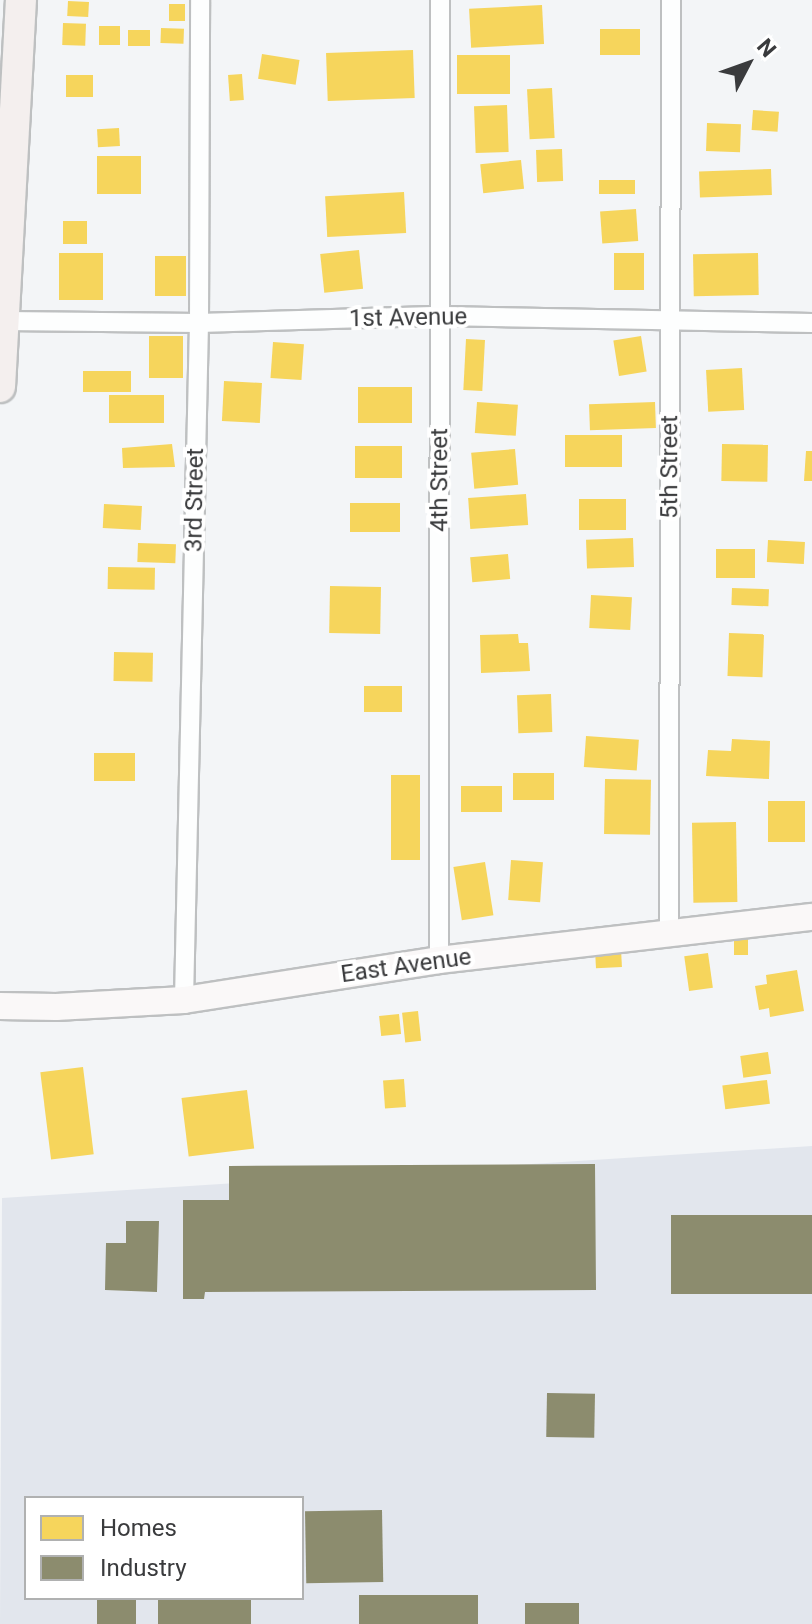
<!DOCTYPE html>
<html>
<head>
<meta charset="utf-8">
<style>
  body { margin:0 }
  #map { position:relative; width:812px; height:1624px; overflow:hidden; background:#f3f5f7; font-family:Roboto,sans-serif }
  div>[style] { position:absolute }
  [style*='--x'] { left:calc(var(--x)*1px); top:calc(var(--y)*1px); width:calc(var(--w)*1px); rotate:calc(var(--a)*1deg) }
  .built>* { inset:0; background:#e2e6ed }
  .homes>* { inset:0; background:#f6d55c; transform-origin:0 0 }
  .industry>* { inset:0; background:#8c8c6e; transform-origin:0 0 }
  .roads { filter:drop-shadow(2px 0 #bec0c1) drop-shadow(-2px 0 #bec0c1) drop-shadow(0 2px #bec0c1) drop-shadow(0 -2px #bec0c1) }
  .minor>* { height:18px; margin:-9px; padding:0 9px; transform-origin:9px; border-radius:9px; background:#fdfefe }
  .secondary>* { height:26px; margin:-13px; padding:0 13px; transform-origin:13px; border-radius:13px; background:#faf8f8 }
  .trunk>* { height:30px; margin:-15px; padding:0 15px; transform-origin:15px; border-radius:15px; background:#f4efee }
  span { translate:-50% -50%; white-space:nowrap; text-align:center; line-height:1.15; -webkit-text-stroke:8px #fff; paint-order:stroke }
  .street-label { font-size:24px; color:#3a3b3d }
  .legend { position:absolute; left:24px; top:1496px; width:280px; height:104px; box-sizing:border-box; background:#fff; border:2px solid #b0b1b1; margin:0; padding:10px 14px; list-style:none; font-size:24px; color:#3a3b3d }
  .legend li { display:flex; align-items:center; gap:16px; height:40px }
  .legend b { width:40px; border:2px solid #b0b1b1 }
  .north { position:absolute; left:708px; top:24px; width:80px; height:80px; -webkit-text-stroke:6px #fff; paint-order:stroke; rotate:49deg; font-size:22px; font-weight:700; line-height:32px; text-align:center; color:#3a3b3d }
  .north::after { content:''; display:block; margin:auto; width:28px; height:36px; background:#3a3b3d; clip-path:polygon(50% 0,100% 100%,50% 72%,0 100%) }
</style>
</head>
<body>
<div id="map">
  <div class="built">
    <i style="clip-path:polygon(evenodd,812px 1146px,812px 1624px,0 1624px,2px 1198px,812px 1146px,26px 1498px,302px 1498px,302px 1598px,26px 1598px,26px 1498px)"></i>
  </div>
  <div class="homes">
    <i style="left:68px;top:1px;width:21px;height:15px;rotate:3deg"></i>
    <i style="left:169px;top:4px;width:16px;height:17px"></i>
    <i style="left:542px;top:5px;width:39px;height:73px;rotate:87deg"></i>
    <i style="left:63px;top:23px;width:23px;height:22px;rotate:2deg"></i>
    <i style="left:99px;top:26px;width:21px;height:19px"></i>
    <i style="left:161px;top:28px;width:23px;height:15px;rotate:2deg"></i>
    <i style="left:600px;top:29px;width:40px;height:26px"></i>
    <i style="left:128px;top:30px;width:22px;height:16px"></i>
    <i style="left:413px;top:50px;width:48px;height:87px;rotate:88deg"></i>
    <i style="left:262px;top:54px;width:38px;height:25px;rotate:9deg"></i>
    <i style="left:457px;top:55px;width:53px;height:39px"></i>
    <i style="left:242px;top:74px;width:26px;height:14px;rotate:86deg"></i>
    <i style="left:66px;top:75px;width:27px;height:22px"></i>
    <i style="left:552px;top:88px;width:50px;height:25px;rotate:87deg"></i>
    <i style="left:507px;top:105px;width:47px;height:33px;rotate:88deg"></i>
    <i style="left:753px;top:110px;width:26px;height:20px;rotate:4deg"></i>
    <i style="left:707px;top:123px;width:34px;height:28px;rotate:2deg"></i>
    <i style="left:119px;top:128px;width:18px;height:22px;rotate:87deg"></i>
    <i style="left:562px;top:149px;width:32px;height:26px;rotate:88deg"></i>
    <i style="left:97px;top:156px;width:44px;height:38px"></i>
    <i style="left:521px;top:160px;width:29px;height:41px;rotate:84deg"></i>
    <i style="left:771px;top:169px;width:26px;height:72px;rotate:88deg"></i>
    <i style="left:635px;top:180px;width:14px;height:36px;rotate:90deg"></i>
    <i style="left:404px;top:192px;width:41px;height:79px;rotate:87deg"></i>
    <i style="left:636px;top:209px;width:32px;height:36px;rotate:86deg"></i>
    <i style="left:63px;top:221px;width:24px;height:23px"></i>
    <i style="left:359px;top:250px;width:39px;height:39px;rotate:84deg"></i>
    <i style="left:59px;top:253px;width:44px;height:47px"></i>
    <i style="left:614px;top:253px;width:30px;height:37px"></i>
    <i style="left:758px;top:253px;width:42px;height:65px;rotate:89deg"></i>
    <i style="left:155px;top:256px;width:31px;height:40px"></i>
    <i style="left:149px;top:336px;width:34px;height:42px"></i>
    <i style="left:641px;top:336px;width:36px;height:28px;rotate:81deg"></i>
    <i style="left:466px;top:339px;width:19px;height:51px;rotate:3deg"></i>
    <i style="left:273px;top:342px;width:31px;height:36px;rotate:4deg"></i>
    <i style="left:742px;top:368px;width:42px;height:36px;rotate:87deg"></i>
    <i style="left:131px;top:371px;width:21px;height:48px;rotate:90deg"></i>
    <i style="left:224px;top:381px;width:38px;height:40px;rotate:3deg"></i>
    <i style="left:358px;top:387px;width:54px;height:36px"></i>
    <i style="left:109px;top:395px;width:55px;height:28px"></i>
    <i style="left:477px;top:402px;width:41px;height:31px;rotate:4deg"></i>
    <i style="left:655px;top:402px;width:26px;height:66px;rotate:88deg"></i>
    <i style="left:565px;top:435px;width:57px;height:32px"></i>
    <i style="clip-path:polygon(172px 444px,175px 467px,123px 468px,122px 448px)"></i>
    <i style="left:722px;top:444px;width:46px;height:37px;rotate:1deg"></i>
    <i style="left:355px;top:446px;width:47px;height:32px"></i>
    <i style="left:515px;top:449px;width:36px;height:44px;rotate:85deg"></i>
    <i style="clip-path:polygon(806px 451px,812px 451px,812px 481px,804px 481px)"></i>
    <i style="left:526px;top:494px;width:31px;height:58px;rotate:86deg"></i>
    <i style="left:579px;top:499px;width:47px;height:31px"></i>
    <i style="left:350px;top:503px;width:50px;height:29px"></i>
    <i style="left:104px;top:504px;width:38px;height:24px;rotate:3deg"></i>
    <i style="left:633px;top:538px;width:29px;height:47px;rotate:88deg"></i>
    <i style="left:768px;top:540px;width:37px;height:22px;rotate:3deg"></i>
    <i style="left:138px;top:543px;width:38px;height:19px;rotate:2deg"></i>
    <i style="left:755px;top:549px;width:29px;height:39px;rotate:90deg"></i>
    <i style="left:508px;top:554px;width:25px;height:38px;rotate:85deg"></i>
    <i style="left:108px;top:567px;width:47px;height:22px;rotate:1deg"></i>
    <i style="left:330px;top:586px;width:51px;height:47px;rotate:1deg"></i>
    <i style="left:732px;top:588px;width:37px;height:17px;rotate:2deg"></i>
    <i style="left:591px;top:595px;width:41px;height:33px;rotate:3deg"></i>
    <i style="left:729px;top:633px;width:35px;height:43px;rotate:2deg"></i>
    <i style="clip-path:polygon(518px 634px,519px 643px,528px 643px,530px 671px,481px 673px,480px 635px)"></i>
    <i style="left:114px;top:652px;width:39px;height:29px;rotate:1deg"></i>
    <i style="left:364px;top:686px;width:38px;height:26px"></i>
    <i style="left:551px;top:694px;width:38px;height:34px;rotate:88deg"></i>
    <i style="left:586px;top:736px;width:53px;height:31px;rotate:4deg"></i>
    <i style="clip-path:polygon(732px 739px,770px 741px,769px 779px,706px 776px,708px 750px,731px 751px)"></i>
    <i style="left:94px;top:753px;width:41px;height:28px"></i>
    <i style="left:513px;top:773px;width:41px;height:27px"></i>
    <i style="left:391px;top:775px;width:29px;height:85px"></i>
    <i style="left:605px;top:779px;width:46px;height:55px;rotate:1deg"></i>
    <i style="left:461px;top:786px;width:41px;height:26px"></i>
    <i style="left:768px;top:801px;width:37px;height:41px"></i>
    <i style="left:736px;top:822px;width:80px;height:44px;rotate:89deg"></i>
    <i style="left:511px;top:860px;width:32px;height:40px;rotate:4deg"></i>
    <i style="left:485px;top:862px;width:54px;height:32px;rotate:81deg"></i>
    <i style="left:734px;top:935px;width:14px;height:20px"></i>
    <i style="left:621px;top:949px;width:18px;height:26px;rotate:87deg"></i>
    <i style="left:708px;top:953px;width:35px;height:24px;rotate:82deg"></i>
    <i style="clip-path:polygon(797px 970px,804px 1011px,770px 1017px,769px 1008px,759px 1010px,755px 986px,767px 984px,766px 975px)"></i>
    <i style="left:418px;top:1011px;width:30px;height:16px;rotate:84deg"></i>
    <i style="left:399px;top:1014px;width:20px;height:20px;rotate:84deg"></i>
    <i style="left:768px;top:1052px;width:22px;height:28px;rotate:82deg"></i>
    <i style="left:83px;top:1067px;width:88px;height:43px;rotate:83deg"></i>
    <i style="left:404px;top:1079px;width:28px;height:21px;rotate:86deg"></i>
    <i style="left:767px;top:1080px;width:24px;height:45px;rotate:83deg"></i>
    <i style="left:247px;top:1090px;width:59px;height:66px;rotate:83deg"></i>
  </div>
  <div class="industry">
    <i style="clip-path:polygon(595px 1164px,596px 1290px,205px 1292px,204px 1299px,183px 1299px,183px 1200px,229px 1200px,229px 1166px)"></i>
    <i style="left:671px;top:1215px;width:141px;height:79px"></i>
    <i style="clip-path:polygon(126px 1221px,159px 1221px,157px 1292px,105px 1290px,106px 1243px,126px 1243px)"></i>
    <i style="left:547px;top:1393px;width:48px;height:44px;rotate:1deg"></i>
    <i style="left:382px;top:1510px;width:72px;height:77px;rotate:89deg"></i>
    <i style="left:359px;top:1595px;width:119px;height:29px"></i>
    <i style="left:97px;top:1598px;width:39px;height:26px"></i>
    <i style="left:158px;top:1598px;width:93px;height:26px"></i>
    <i style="left:525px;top:1603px;width:54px;height:21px"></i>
  </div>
  <div class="roads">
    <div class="minor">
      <i style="--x:4;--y:321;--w:195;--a:0.6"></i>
      <i style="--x:199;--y:323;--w:242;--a:-1.7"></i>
      <i style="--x:441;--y:316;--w:371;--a:1.1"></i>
      <i style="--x:669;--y:933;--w:933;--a:-89.88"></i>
      <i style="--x:439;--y:960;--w:960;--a:-89.94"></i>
      <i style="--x:184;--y:1000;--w:677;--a:-88.73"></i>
      <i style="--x:199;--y:323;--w:323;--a:-89.8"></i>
    </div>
    <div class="secondary">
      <i style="--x:0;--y:1006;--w:56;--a:1"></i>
      <i style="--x:56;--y:1007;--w:128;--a:-3.1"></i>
      <i style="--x:184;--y:1000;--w:258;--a:-8.9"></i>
      <i style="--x:439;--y:960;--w:375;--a:-6.6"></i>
    </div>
    <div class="trunk">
      <i style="--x:0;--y:387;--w:388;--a:-86.9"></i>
    </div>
  </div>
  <div class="street-label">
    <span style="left:408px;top:318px;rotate:-1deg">1st Avenue</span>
    <span style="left:670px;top:467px;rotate:-90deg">5th Street</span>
    <span style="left:440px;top:480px;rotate:-90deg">4th Street</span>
    <span style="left:195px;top:500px;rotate:-89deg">3rd Street</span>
    <span style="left:406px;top:966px;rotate:-8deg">East Avenue</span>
  </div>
  <ul class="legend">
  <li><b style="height:22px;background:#f6d55c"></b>Homes</li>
  <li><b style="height:22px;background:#8c8c6e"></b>Industry</li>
  </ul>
  <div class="north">N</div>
</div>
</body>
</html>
